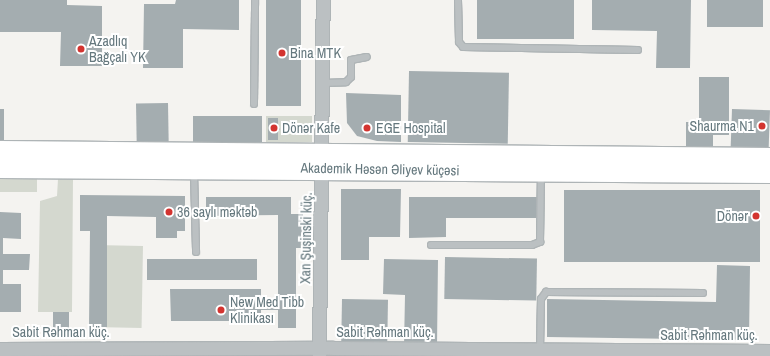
<!DOCTYPE html>
<html>
<head>
<meta charset="utf-8">
<style>
  body { margin:0 }
  #map { position:relative; width:770px; height:356px; overflow:hidden; background:#f4f3f0; font-family:"Archivo Narrow",sans-serif }
  div>[style] { position:absolute }
  [style*='--x'] { left:calc(var(--x)*1px); top:calc(var(--y)*1px); width:calc(var(--w)*1px); rotate:calc(var(--a)*1deg) }
  .green>* { inset:0; background:#d4d8cf; transform-origin:0 0 }
  .building>* { inset:0; background:#a4adb0; transform-origin:0 0 }
  .path>* { height:2px; margin-top:-1px; transform-origin:0; background:repeating-linear-gradient(90deg,#b5b9ba 0 2px,transparent 0 4px) }
  .roads { filter:drop-shadow(1px 0 #aeb4b6) drop-shadow(-1px 0 #aeb4b6) drop-shadow(0 1px #aeb4b6) drop-shadow(0 -1px #aeb4b6) }
  .service>* { height:6px; margin:-3px; padding:0 3px; transform-origin:3px; border-radius:3px; background:#bbc0c2 }
  .minor>* { height:13px; margin:-6.5px; padding:0 6.5px; transform-origin:6.5px; border-radius:6.5px; background:#bbc0c2 }
  .primary>* { height:20px; margin:-10px; padding:0 10px; transform-origin:10px; border-radius:10px; background:#fff }
  .dots>* { width:11px; height:11px; translate:-50% -50%; box-sizing:border-box; border:2px solid #fff; border-radius:50% }
  span { translate:-50% -50%; white-space:nowrap; text-align:center; line-height:1.15; -webkit-text-stroke:4px #fff; paint-order:stroke }
  .poi-label { font-size:14px; color:#65787e }
  .left { translate:0 -50%; text-align:left }
  .right { translate:-100% -50%; text-align:right }
  .street-label { font-size:14px; color:#65787e }
</style>
</head>
<body>
<div id="map">
  <div class="green">
    <i style="left:266px;top:116px;width:46px;height:26px"></i>
    <i style="left:0;top:176px;width:37px;height:16px"></i>
    <i style="clip-path:polygon(73px 178px,72px 312px,38px 312px,40px 201px,57px 196px,58px 179px)"></i>
    <i style="left:143px;top:246px;width:82px;height:36px;rotate:91deg"></i>
  </div>
  <div class="building">
    <i style="clip-path:polygon(0 0,67px 0,67px 5px,102px 6px,102px 66px,60px 66px,61px 32px,0 32px)"></i>
    <i style="clip-path:polygon(176px 0,239px 0,239px 30px,183px 29px,183px 68px,143px 68px,144px 4px,175px 4px)"></i>
    <i style="left:266px;top:0;width:35px;height:106px"></i>
    <i style="left:477px;top:0;width:97px;height:39px"></i>
    <i style="clip-path:polygon(592px 0,691px 0,690px 68px,656px 68px,657px 31px,592px 30px)"></i>
    <i style="left:707px;top:0;width:56px;height:27px"></i>
    <i style="left:409px;top:71px;width:100px;height:71px;rotate:1deg"></i>
    <i style="clip-path:polygon(699px 77px,729px 77px,729px 135px,713px 135px,713px 148px,686px 148px,686px 122px,699px 122px)"></i>
    <i style="clip-path:polygon(346px 93px,401px 95px,401px 142px,377px 141px,357px 136px,347px 123px)"></i>
    <i style="left:168px;top:103px;width:39px;height:32px;rotate:89deg"></i>
    <i style="left:0;top:109px;width:4px;height:32px"></i>
    <i style="left:732px;top:109px;width:38px;height:40px;rotate:2deg"></i>
    <i style="left:193px;top:116px;width:69px;height:27px"></i>
    <i style="left:268px;top:118px;width:10px;height:22px"></i>
    <i style="clip-path:polygon(341px 189px,401px 189px,400px 237px,369px 237px,369px 260px,341px 260px)"></i>
    <i style="left:564px;top:190px;width:196px;height:72px"></i>
    <i style="clip-path:polygon(80px 195px,185px 196px,185px 231px,177px 231px,177px 238px,156px 238px,156px 217px,107px 216px,107px 327px,89px 327px,90px 231px,80px 231px)"></i>
    <i style="clip-path:polygon(206px 197px,291px 197px,291px 214px,303px 214px,303px 248px,296px 248px,296px 328px,278px 328px,278px 310px,261px 310px,261px 321px,171px 321px,170px 289px,261px 289px,261px 303px,278px 303px,278px 215px,206px 216px)"></i>
    <i style="clip-path:polygon(409px 197px,537px 197px,537px 218px,446px 218px,446px 237px,409px 238px)"></i>
    <i style="clip-path:polygon(0 212px,21px 213px,21px 239px,3px 238px,3px 254px,30px 254px,29px 270px,3px 270px,3px 284px,21px 284px,21px 312px,0 312px)"></i>
    <i style="left:445px;top:257px;width:92px;height:42px;rotate:1deg"></i>
    <i style="left:147px;top:259px;width:110px;height:21px"></i>
    <i style="clip-path:polygon(384px 259px,438px 260px,437px 346px,404px 346px,405px 295px,383px 294px)"></i>
    <i style="clip-path:polygon(717px 265px,750px 266px,749px 340px,547px 337px,547px 299px,716px 302px)"></i>
    <i style="left:342px;top:299px;width:46px;height:43px;rotate:1deg"></i>
    <i style="left:53px;top:312px;width:16px;height:18px"></i>
  </div>
  <div class="path">
    <i style="--x:278;--y:129;--w:31;--a:-2"></i>
  </div>
  <div class="roads">
    <div class="service">
      <i style="--x:458;--y:0;--w:42;--a:88.6"></i>
      <i style="--x:459;--y:42;--w:6;--a:51"></i>
      <i style="--x:463;--y:47;--w:175;--a:1"></i>
      <i style="--x:323;--y:83;--w:23;--a:-2"></i>
      <i style="--x:346;--y:82;--w:7;--a:-45"></i>
      <i style="--x:351;--y:77;--w:17;--a:-90"></i>
      <i style="--x:351;--y:60;--w:16;--a:-11"></i>
      <i style="--x:254;--y:104;--w:104;--a:-89.4"></i>
      <i style="--x:194;--y:173;--w:79;--a:88.5"></i>
      <i style="--x:431;--y:245;--w:101;--a:0"></i>
      <i style="--x:532;--y:245;--w:9;--a:-21"></i>
      <i style="--x:540;--y:242;--w:68;--a:-89.2"></i>
      <i style="--x:540;--y:350;--w:51;--a:-88.9"></i>
      <i style="--x:541;--y:299;--w:9;--a:-54"></i>
      <i style="--x:546;--y:292;--w:157;--a:0.4"></i>
    </div>
    <div class="minor">
      <i style="--x:0;--y:349;--w:333;--a:-0.2"></i>
      <i style="--x:333;--y:348;--w:437;--a:0.4"></i>
      <i style="--x:319;--y:356;--w:356;--a:-89.4"></i>
    </div>
    <div class="primary">
      <i style="--x:0;--y:151;--w:770;--a:0.52"></i>
      <i style="--x:0;--y:168;--w:770;--a:0.37"></i>
    </div>
  </div>
  <div class="dots">
    <i style="left:81px;top:49px;background:#d33430"></i>
    <i style="left:282px;top:53px;background:#d33430"></i>
    <i style="left:762px;top:126px;background:#d33430"></i>
    <i style="left:274px;top:128px;background:#d33430"></i>
    <i style="left:367px;top:128px;background:#d33430"></i>
    <i style="left:169px;top:212px;background:#d33430"></i>
    <i style="left:756px;top:216px;background:#d33430"></i>
    <i style="left:221px;top:310px;background:#d33430"></i>
  </div>
  <div class="poi-label">
    <span class="left" style="left:89px;top:49px">Azadlıq<br>Bağçalı YK</span>
    <span class="left" style="left:290px;top:53px">Bina MTK</span>
    <span class="right" style="left:754px;top:126px">Shaurma N1</span>
    <span class="left" style="left:282px;top:128px">Dönər Kafe</span>
    <span class="left" style="left:376px;top:128px">EGE Hospital</span>
    <span class="left" style="left:177px;top:212px">36 saylı məktəb</span>
    <span class="right" style="left:748px;top:216px">Dönər</span>
    <span class="left" style="left:230px;top:310px">New Med Tibb<br>Klinikası</span>
  </div>
  <div class="street-label">
    <span style="left:380px;top:169px;rotate:1deg">Akademik Həsən Əliyev küçəsi</span>
    <span style="left:306px;top:238px;rotate:-89deg">Xan Şuşinski küç.</span>
    <span style="left:61px;top:332px">Sabit Rəhman küç.</span>
    <span style="left:385px;top:332px">Sabit Rəhman küç.</span>
    <span style="left:709px;top:335px">Sabit Rəhman küç.</span>
  </div>
</div>
</body>
</html>
